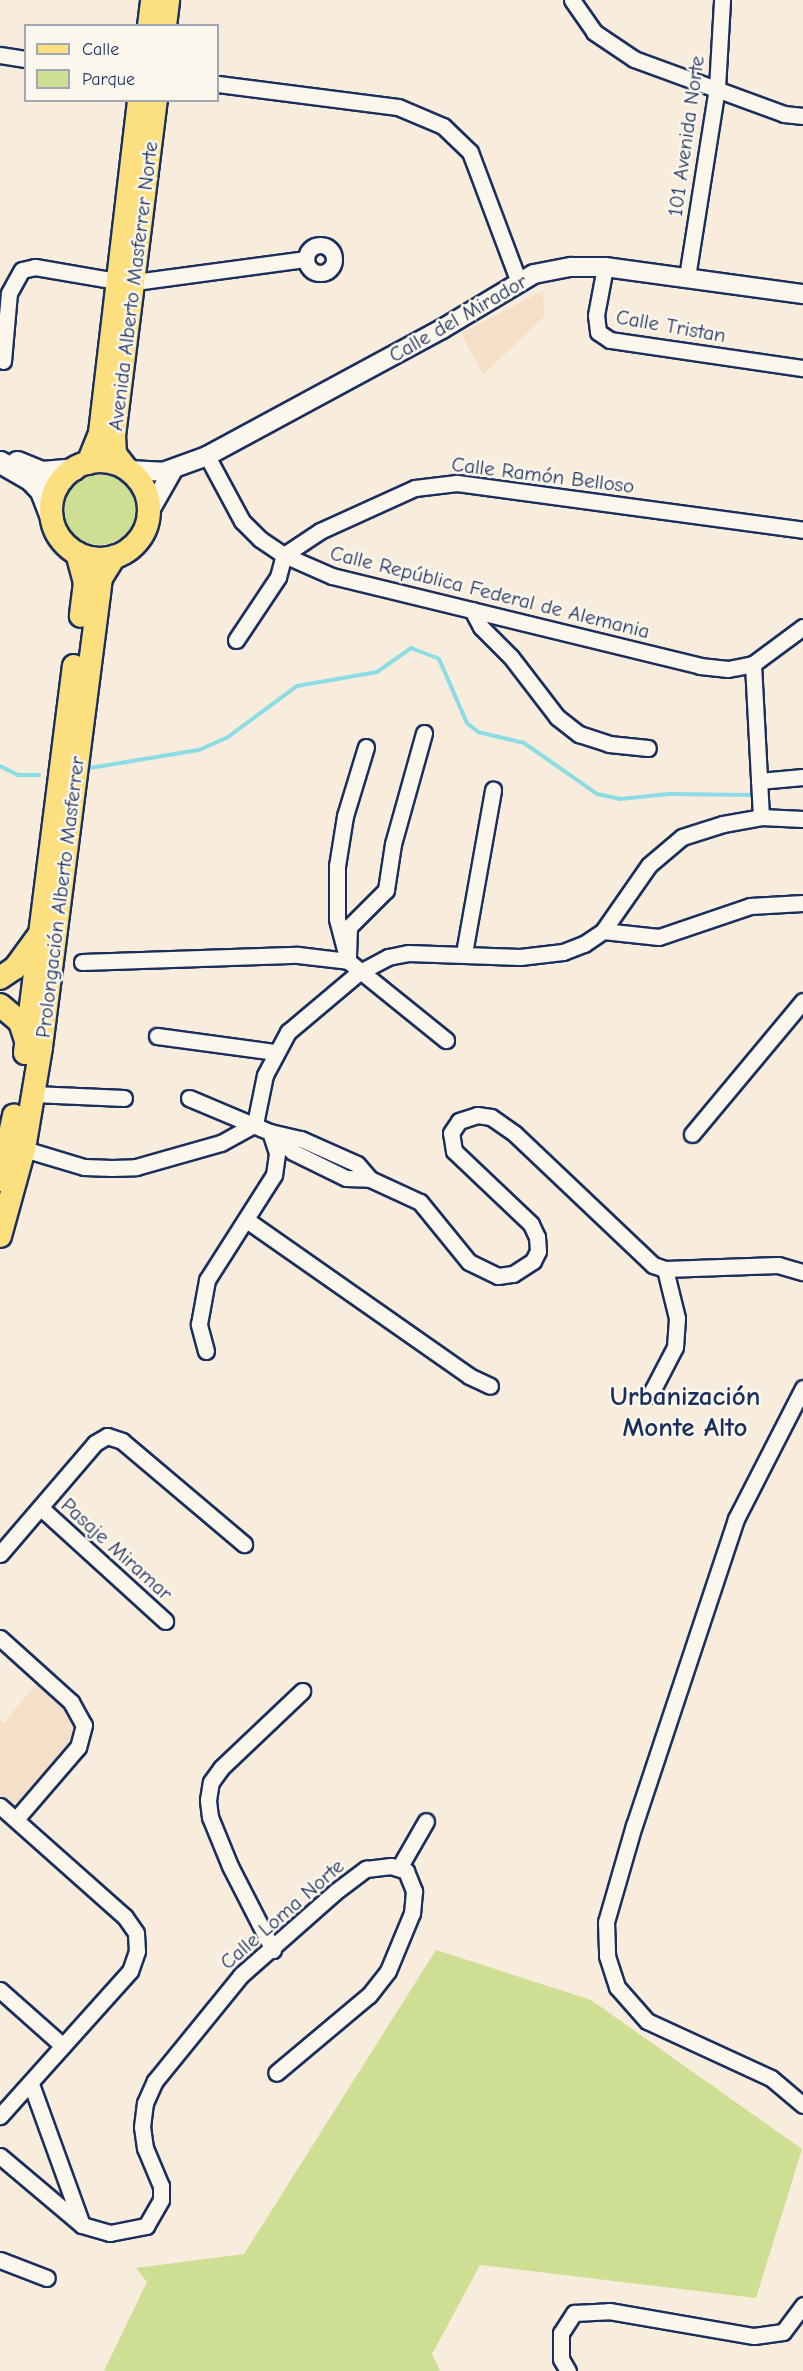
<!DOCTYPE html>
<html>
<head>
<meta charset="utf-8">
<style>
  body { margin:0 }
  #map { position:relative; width:803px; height:2371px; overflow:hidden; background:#f8ecdc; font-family:"Comic Neue",sans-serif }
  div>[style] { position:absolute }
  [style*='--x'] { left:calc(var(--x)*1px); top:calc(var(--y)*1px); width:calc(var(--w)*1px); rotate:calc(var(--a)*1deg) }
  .built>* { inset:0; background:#f4dfc8 }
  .green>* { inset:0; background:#cede92 }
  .round { border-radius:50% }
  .stream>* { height:4px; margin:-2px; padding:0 2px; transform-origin:2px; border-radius:2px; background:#8bdce4 }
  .roads { filter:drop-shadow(2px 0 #1b2f5e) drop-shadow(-2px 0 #1b2f5e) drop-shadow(0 2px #1b2f5e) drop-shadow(0 -2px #1b2f5e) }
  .minor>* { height:15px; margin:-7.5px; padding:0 7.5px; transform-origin:7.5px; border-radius:7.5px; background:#fbf7ec }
  .minor>.ring { margin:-7.5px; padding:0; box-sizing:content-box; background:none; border:15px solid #fbf7ec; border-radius:50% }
  .tertiary>* { height:18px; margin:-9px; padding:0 9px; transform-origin:9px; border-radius:9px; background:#fbf7ec }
  .secondary>* { height:21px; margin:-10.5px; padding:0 10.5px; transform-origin:10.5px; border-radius:10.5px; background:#fbf7ec }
  .primary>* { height:22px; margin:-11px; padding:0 11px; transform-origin:11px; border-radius:11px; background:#fce080 }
  .primary>.ring { margin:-11px; padding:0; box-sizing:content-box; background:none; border:22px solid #fce080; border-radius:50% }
  span { translate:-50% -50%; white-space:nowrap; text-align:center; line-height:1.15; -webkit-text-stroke:5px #fbf7ec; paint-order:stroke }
  .street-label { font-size:21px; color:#1b2f5e }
  .district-label { font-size:27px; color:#1b2f5e; font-weight:700 }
  .legend { position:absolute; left:24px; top:24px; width:195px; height:78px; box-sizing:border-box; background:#fbf7ec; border:2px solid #a1a7b3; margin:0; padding:8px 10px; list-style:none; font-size:18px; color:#1b2f5e }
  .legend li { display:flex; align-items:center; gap:12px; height:30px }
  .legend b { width:30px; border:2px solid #a1a7b3 }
</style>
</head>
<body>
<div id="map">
  <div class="built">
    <i style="clip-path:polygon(543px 291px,545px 316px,483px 375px,461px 333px)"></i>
    <i style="clip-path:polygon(39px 1680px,68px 1707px,78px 1723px,72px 1744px,15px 1810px,0 1797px,0 1720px,4px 1723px)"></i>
  </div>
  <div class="green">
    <i class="round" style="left:61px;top:469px;width:76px;height:76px"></i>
    <i style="clip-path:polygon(436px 1950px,591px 2000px,802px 2149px,756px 2298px,480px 2265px,432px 2354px,440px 2371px,104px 2371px,147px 2282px,136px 2268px,244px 2254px)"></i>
  </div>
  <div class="stream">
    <i style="--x:0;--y:766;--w:20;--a:27"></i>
    <i style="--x:18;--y:775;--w:21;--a:0"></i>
    <i style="--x:90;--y:768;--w:110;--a:-9.4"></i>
    <i style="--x:199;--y:750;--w:32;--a:-24"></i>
    <i style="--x:228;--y:737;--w:86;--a:-36.5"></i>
    <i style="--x:297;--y:686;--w:81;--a:-9.9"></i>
    <i style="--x:377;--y:672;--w:42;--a:-35.2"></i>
    <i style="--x:411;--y:648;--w:30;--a:21"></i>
    <i style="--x:439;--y:659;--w:70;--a:66.4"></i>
    <i style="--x:467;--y:723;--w:14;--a:39"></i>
    <i style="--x:478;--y:732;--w:47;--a:13.4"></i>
    <i style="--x:524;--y:743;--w:89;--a:34.9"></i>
    <i style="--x:597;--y:794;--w:24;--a:12"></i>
    <i style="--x:620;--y:799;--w:49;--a:-5.8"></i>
    <i style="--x:669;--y:794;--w:83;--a:0.7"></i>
  </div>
  <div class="roads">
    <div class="minor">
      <i style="--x:572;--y:0;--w:39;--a:55"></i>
      <i style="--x:594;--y:32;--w:48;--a:34"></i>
      <i style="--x:634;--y:59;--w:160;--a:20.1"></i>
      <i style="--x:784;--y:114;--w:19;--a:6"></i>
      <i style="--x:0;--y:55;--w:26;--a:9"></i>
      <i style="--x:218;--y:84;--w:181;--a:7.3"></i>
      <i style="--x:398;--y:107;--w:49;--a:22.9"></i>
      <i style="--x:443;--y:126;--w:37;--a:44"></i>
      <i style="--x:470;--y:152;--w:137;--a:69.4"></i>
      <i class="ring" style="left:306px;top:245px;width:13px;height:13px"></i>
      <i style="--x:605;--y:267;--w:49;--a:100.6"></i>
      <i style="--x:596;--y:315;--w:17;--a:83"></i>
      <i style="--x:598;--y:332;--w:14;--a:34"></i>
      <i style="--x:610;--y:340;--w:195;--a:8.3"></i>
      <i style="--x:687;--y:277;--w:191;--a:-81"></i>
      <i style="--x:717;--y:88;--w:88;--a:-86.7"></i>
      <i style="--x:135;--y:282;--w:173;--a:-7.7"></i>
      <i style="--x:3;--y:361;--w:68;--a:-85"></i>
      <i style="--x:9;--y:293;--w:26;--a:-61"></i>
      <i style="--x:22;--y:270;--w:13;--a:-13"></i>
      <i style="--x:35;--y:267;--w:82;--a:9.8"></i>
      <i style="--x:207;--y:456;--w:74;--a:61.7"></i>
      <i style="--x:242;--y:521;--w:25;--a:45"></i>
      <i style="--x:260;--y:539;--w:29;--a:34"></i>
      <i style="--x:284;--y:555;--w:52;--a:23.6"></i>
      <i style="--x:332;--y:576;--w:379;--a:13.7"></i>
      <i style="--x:700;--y:666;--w:28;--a:6"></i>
      <i style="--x:728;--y:669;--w:25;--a:-11"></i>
      <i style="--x:753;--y:664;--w:62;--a:-36.5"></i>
      <i style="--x:472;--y:610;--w:19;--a:62"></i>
      <i style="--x:481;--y:627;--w:42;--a:45"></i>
      <i style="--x:511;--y:657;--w:76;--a:52.5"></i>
      <i style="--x:557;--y:717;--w:28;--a:38"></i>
      <i style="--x:579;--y:734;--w:32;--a:18"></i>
      <i style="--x:609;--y:744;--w:39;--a:6"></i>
      <i style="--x:236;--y:640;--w:76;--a:-56.3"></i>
      <i style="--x:278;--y:577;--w:23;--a:-75"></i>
      <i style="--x:284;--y:555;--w:43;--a:-33.7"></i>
      <i style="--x:320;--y:531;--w:104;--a:-24.4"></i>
      <i style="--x:415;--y:488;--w:42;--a:-6.8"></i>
      <i style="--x:457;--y:483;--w:349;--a:7.7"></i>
      <i style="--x:753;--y:664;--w:153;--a:87"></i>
      <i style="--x:424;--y:733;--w:115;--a:105.6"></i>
      <i style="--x:393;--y:844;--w:47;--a:98.7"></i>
      <i style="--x:386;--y:890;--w:52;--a:135"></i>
      <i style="--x:349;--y:927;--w:34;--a:92"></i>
      <i style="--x:348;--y:961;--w:126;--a:38.9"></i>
      <i style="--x:759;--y:781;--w:44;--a:-5.2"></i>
      <i style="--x:603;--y:931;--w:56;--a:6.1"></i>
      <i style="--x:659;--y:937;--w:96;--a:-18.8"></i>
      <i style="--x:750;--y:906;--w:53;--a:-3.2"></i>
      <i style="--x:464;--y:953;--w:166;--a:-79.9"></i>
      <i style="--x:82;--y:962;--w:216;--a:-1.9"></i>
      <i style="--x:298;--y:955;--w:50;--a:6.8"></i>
      <i style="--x:348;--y:961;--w:43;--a:-104.7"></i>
      <i style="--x:337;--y:919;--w:53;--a:-90"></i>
      <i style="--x:337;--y:866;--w:51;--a:-80.9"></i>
      <i style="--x:345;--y:816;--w:72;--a:-73.1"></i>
      <i style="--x:157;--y:1036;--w:120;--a:7.7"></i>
      <i style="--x:33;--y:1094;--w:91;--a:2.5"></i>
      <i style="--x:189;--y:1098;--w:88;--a:22.8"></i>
      <i style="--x:270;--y:1132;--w:32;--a:13"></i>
      <i style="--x:301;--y:1139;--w:61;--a:24.1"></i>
      <i style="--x:357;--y:1164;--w:20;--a:49"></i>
      <i style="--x:270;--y:1132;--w:30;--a:41"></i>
      <i style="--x:293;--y:1152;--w:59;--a:26.1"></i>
      <i style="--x:346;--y:1178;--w:24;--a:2"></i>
      <i style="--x:370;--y:1179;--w:55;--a:24.7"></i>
      <i style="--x:420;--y:1202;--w:77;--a:50.8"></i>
      <i style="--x:469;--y:1262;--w:32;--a:26"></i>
      <i style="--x:498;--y:1276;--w:15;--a:-8"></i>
      <i style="--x:513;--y:1274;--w:24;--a:-33"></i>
      <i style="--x:533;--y:1261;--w:11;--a:-63"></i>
      <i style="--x:538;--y:1251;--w:14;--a:-94"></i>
      <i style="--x:537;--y:1237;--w:14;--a:-115"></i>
      <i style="--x:531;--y:1224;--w:106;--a:-136.5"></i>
      <i style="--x:454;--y:1151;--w:18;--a:-99"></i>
      <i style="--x:451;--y:1133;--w:14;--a:-56"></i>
      <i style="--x:459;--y:1121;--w:19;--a:-18"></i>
      <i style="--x:477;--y:1115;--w:14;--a:8"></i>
      <i style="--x:491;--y:1117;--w:29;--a:35"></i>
      <i style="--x:515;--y:1134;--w:190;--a:43.5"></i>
      <i style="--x:653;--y:1265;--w:13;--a:18"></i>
      <i style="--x:665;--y:1269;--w:113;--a:-2"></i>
      <i style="--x:778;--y:1265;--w:26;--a:16"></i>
      <i style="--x:692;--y:1134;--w:173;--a:-50.2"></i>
      <i style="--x:24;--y:1149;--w:63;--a:16.7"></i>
      <i style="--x:84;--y:1167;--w:28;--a:2"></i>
      <i style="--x:112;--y:1168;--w:24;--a:-2"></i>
      <i style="--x:136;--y:1167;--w:88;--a:-15.8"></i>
      <i style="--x:221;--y:1143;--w:39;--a:-29"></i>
      <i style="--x:255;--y:1124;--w:50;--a:-78.5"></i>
      <i style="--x:265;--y:1075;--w:49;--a:-61.9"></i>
      <i style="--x:288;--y:1032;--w:92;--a:-40.1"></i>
      <i style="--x:358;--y:973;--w:34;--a:-28"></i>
      <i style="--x:388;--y:957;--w:20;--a:-11"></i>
      <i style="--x:408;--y:953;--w:112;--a:2"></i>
      <i style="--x:520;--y:957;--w:43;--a:-6.6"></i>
      <i style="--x:563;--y:952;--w:22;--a:-21"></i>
      <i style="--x:584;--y:944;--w:23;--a:-34"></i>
      <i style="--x:603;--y:931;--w:80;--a:-55.1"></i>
      <i style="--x:649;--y:865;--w:43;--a:-40.3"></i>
      <i style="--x:682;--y:837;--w:43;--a:-17.6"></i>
      <i style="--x:723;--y:824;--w:39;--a:-10"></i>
      <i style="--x:761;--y:817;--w:42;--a:2.7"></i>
      <i style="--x:248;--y:1221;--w:270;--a:35"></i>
      <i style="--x:469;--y:1376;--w:23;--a:25"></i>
      <i style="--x:206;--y:1351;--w:28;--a:-105"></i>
      <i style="--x:199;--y:1324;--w:45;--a:-79.7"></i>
      <i style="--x:207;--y:1280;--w:125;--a:-57.5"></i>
      <i style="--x:274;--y:1175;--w:22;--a:-82"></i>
      <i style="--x:277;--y:1153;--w:19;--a:-108"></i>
      <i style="--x:803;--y:1388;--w:147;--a:117.1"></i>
      <i style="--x:736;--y:1519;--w:323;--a:108.4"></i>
      <i style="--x:634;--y:1825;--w:101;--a:106.1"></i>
      <i style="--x:606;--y:1922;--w:34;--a:88"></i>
      <i style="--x:607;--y:1956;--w:33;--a:72"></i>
      <i style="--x:617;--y:1987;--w:45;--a:48.6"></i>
      <i style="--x:647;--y:2021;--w:136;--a:24.7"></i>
      <i style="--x:771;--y:2078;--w:42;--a:40.2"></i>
      <i style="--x:650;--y:1395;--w:54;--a:-62.5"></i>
      <i style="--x:675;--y:1347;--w:29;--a:-86"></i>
      <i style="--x:677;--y:1318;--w:50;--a:-103.8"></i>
      <i style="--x:41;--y:1508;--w:168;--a:42.3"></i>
      <i style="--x:0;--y:1554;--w:146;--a:-49.4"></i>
      <i style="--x:95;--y:1443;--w:14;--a:-30"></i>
      <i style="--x:107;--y:1436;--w:16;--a:18"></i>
      <i style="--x:122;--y:1441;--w:160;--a:40.2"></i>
      <i style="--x:0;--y:1638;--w:96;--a:42"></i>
      <i style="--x:71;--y:1702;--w:26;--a:61"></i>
      <i style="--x:84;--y:1725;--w:23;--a:105"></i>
      <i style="--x:78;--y:1747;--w:95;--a:130.7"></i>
      <i style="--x:0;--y:1806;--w:167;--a:41.6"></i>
      <i style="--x:125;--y:1917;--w:19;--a:55"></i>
      <i style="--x:136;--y:1933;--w:18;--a:87"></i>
      <i style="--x:137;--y:1951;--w:21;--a:109"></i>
      <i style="--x:130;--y:1971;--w:195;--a:131.9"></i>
      <i style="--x:399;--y:1868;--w:54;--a:-60.1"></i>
      <i style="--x:273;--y:1950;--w:94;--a:-117.1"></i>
      <i style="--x:230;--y:1866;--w:53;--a:-112.2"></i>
      <i style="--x:210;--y:1817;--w:17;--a:-97"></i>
      <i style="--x:208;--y:1800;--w:18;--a:-81"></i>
      <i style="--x:211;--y:1782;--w:17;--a:-54"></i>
      <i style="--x:221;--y:1768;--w:112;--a:-43.5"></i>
      <i style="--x:0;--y:1990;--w:83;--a:41.6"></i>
      <i style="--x:31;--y:2084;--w:150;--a:70.1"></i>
      <i style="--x:0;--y:2156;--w:107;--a:40.1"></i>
      <i style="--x:82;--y:2225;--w:29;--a:16"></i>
      <i style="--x:110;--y:2233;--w:37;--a:-11"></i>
      <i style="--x:146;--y:2226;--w:30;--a:-60"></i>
      <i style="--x:161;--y:2200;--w:14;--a:-90"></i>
      <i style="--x:161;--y:2186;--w:41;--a:-112.8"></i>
      <i style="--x:145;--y:2148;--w:21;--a:-98"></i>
      <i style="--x:142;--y:2127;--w:24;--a:-83"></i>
      <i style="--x:145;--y:2103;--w:24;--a:-66"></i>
      <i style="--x:155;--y:2081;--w:136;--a:-50.9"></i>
      <i style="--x:241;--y:1975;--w:125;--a:-41.4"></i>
      <i style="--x:335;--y:1892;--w:39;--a:-37"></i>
      <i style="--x:366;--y:1869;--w:25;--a:-7"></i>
      <i style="--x:391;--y:1866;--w:16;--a:18"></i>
      <i style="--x:406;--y:1871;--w:22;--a:68"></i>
      <i style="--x:414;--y:1891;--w:22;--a:95"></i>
      <i style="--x:412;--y:1913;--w:63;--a:112.5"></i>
      <i style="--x:388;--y:1971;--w:31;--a:128"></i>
      <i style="--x:369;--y:1995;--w:121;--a:140"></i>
      <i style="--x:0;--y:2260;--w:50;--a:21"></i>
      <i style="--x:568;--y:2371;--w:14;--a:-120"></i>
      <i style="--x:561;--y:2359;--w:26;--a:-90"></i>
      <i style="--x:561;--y:2333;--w:24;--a:-57"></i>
      <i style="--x:574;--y:2313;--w:35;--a:-3"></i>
      <i style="--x:609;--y:2311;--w:147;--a:9.8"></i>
      <i style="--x:754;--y:2336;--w:29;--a:-8"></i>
      <i style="--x:783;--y:2332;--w:34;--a:-53"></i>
    </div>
    <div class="tertiary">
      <i style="--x:128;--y:470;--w:35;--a:3"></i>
      <i style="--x:163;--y:472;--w:47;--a:-20"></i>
      <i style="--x:207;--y:456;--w:267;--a:-28.4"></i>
      <i style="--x:442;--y:329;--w:107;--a:-30.9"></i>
      <i style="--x:534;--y:274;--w:38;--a:-11"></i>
      <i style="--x:571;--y:267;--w:34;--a:0"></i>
      <i style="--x:605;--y:267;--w:200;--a:7.8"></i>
      <i style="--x:149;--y:512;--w:48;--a:-60.3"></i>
    </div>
    <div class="secondary">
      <i style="--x:0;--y:462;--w:34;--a:30"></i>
      <i style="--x:30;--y:479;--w:16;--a:47"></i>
      <i style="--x:41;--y:491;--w:31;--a:69"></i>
      <i style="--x:17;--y:462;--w:27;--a:22"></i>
      <i style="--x:42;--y:472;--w:32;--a:-5"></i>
    </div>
    <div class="primary">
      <i style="--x:149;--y:26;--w:26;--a:-83"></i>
      <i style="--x:165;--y:26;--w:26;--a:-83"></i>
      <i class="ring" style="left:51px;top:461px;width:76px;height:76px"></i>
      <i style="--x:88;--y:463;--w:32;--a:-68"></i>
      <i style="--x:100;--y:433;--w:335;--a:-83.3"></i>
      <i style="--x:126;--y:468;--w:18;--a:-128"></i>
      <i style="--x:115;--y:454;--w:18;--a:-93"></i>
      <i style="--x:114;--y:436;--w:339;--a:-82.9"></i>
      <i style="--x:77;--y:553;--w:30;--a:75"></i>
      <i style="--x:85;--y:582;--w:34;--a:97"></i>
      <i style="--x:0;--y:978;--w:18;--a:-34"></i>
      <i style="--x:15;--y:968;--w:39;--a:-54"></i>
      <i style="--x:0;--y:1005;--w:26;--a:40"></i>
      <i style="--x:20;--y:1022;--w:20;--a:72"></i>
      <i style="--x:25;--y:1053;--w:390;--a:-82.8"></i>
      <i style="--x:0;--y:1180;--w:66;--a:-77.8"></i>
      <i style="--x:0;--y:1236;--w:90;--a:-74.6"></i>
      <i style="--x:24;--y:1149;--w:103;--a:-80.5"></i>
      <i style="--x:41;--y:1047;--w:457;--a:-82.7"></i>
      <i style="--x:99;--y:594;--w:16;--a:-83"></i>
      <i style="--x:101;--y:578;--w:25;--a:-58"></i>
    </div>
  </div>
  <div class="street-label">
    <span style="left:686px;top:136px;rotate:-82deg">101 Avenida Norte</span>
    <span style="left:133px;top:286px;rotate:-83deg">Avenida Alberto Masferrer Norte</span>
    <span style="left:458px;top:318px;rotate:-30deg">Calle del Mirador</span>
    <span style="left:671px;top:326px;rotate:10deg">Calle Tristan</span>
    <span style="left:543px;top:475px;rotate:7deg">Calle Ramón Belloso</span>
    <span style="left:490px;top:592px;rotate:14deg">Calle República Federal de Alemania</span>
    <span style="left:60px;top:897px;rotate:-83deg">Prolongación Alberto Masferrer</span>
    <span style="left:117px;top:1549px;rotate:42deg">Pasaje Miramar</span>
    <span style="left:282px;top:1914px;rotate:-41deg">Calle Loma Norte</span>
  </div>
  <div class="district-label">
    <span style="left:685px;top:1412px">Urbanización<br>Monte Alto</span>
  </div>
  <ul class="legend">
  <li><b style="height:8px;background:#fce080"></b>Calle</li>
  <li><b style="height:16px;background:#cede92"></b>Parque</li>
  </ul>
</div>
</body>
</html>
